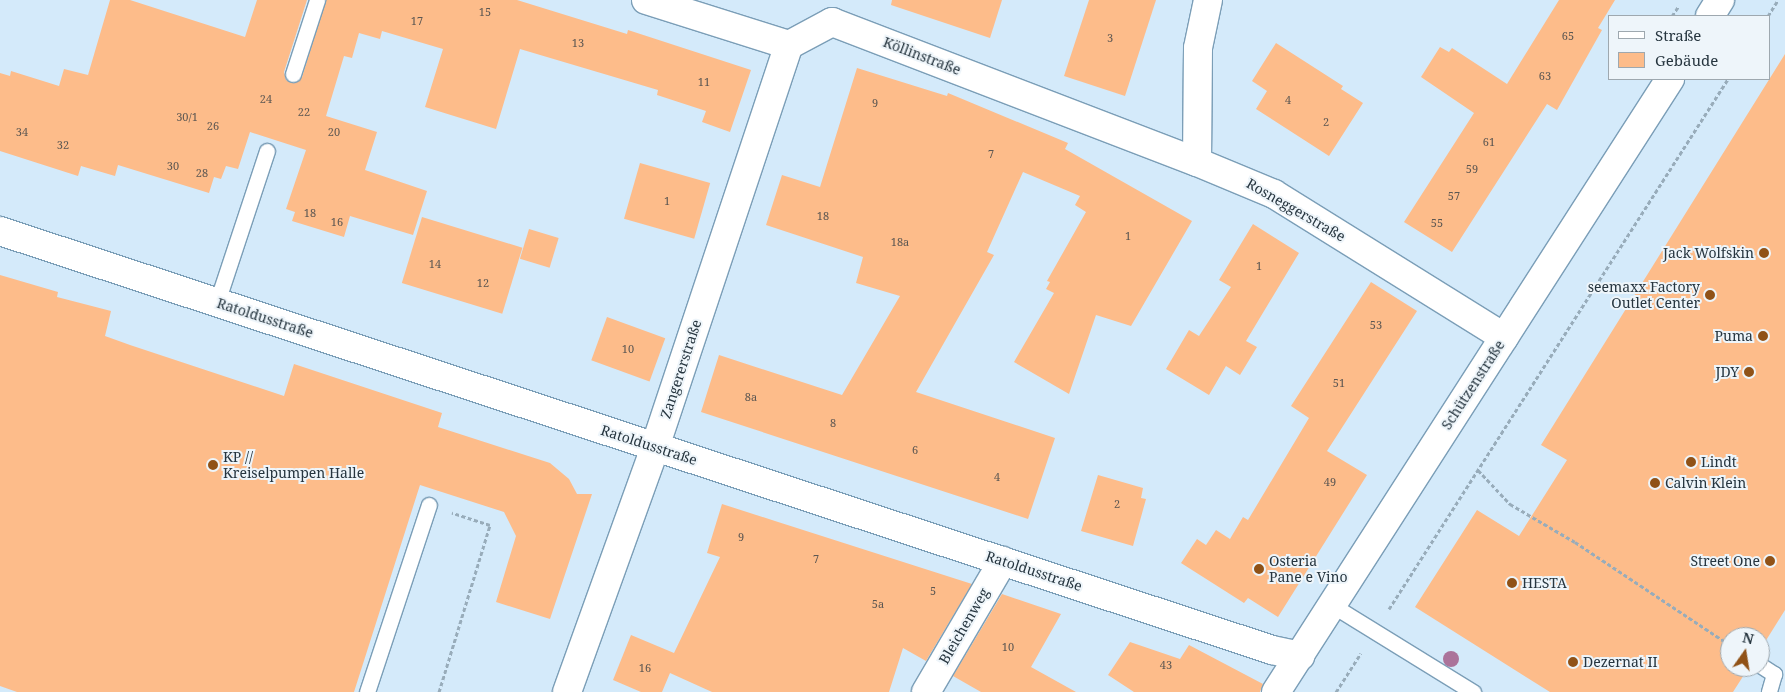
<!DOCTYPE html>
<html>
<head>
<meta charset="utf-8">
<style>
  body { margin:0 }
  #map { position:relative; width:1785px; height:692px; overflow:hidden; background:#d4eafa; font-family:"Noto Serif",serif }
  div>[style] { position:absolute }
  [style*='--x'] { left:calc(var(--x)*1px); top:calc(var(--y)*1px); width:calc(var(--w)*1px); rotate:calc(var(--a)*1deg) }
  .building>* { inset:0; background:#fdbc8a; transform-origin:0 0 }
  .path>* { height:3px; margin-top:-1.5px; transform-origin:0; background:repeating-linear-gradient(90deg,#98acba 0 4px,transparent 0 6.5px) }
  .roads { filter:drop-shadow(1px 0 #7b9eb7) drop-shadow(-1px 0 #7b9eb7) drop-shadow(0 1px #7b9eb7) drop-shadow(0 -1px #7b9eb7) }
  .service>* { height:15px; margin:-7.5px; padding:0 7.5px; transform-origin:7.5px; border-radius:7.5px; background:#fff }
  .minor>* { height:28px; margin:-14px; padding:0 14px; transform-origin:14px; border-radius:14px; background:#fff }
  .trees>* { width:16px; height:16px; margin:-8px; border-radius:50%; background:#ab739a }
  .dots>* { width:14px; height:14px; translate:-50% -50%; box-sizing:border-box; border:2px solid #eef5fa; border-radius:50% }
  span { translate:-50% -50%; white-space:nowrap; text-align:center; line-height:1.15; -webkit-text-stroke:4px #eef5fa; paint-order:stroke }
  .number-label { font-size:11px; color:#5c5752 }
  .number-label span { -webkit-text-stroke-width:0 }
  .street-label { font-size:14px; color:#26353f }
  .poi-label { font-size:14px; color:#26353f }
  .right { translate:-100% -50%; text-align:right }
  .left { translate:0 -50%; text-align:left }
  .legend { position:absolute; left:1608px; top:15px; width:162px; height:65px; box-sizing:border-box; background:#eef5fa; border:1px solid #9ea8af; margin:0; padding:6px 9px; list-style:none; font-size:15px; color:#26353f }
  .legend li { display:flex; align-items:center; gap:10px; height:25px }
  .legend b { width:25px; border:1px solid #9ea8af }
  .north { position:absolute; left:1720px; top:627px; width:50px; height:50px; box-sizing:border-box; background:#eef5fa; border:1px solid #9ea8af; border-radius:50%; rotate:13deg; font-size:14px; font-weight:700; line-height:20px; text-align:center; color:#26353f }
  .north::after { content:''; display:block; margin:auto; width:18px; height:22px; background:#905217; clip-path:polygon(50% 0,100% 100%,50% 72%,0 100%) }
</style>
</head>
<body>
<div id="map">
  <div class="building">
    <i style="clip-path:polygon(110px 0,130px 0,245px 37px,257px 0,307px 0,284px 72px,286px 80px,291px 83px,302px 77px,326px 0,517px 0,627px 34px,628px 30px,751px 70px,730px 132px,702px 122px,706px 111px,657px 95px,658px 90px,520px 49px,496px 129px,425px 107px,443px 49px,382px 31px,380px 39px,359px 33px,352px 58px,344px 56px,326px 116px,377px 132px,365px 170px,427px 191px,413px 235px,350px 216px,344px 237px,292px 221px,295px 212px,286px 209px,306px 150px,250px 132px,238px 169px,226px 166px,221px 179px,214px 177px,209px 193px,118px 165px,115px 176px,81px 166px,78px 176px,0 151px,0 73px,10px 76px,11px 71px,59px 86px,64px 69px,88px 75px)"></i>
    <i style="clip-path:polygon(892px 0,1002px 0,990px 38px,891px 5px)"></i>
    <i style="clip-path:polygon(1089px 0,1156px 0,1125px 96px,1064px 76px)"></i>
    <i style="clip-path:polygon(1559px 0,1615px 0,1598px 28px,1602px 30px,1557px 110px,1547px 104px,1452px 252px,1404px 222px,1474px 113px,1421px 77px,1440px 47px,1449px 52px,1452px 48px,1507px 84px)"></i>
    <i style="clip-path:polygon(1276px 43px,1343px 86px,1341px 89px,1363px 103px,1329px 156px,1256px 109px,1267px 91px,1252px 81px)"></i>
    <i style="clip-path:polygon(1785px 54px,1785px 610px,1760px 650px,1760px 637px,1730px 637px,1730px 667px,1749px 667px,1733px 692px,1550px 692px,1415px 607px,1477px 510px,1519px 536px,1567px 460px,1541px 445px)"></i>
    <i style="clip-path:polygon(857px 68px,947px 96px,948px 93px,1068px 143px,1065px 149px,1192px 221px,1131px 326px,1096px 315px,1069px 394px,1014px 362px,1054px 293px,1046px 289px,1050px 282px,1047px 281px,1086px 212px,1075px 205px,1080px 196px,1023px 172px,987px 252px,994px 255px,916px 392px,1055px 438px,1028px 519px,701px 412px,719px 355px,842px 395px,900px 296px,856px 283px,863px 257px,766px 225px,782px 175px,820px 187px)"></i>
    <i style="left:640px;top:163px;width:73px;height:58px;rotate:16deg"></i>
    <i style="left:422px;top:217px;width:105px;height:69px;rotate:17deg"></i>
    <i style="clip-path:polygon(1253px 224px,1299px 253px,1246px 341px,1257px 347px,1240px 375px,1226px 366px,1209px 395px,1166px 369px,1189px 330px,1199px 336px,1231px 287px,1219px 280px)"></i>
    <i style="left:529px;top:229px;width:31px;height:31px;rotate:17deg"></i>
    <i style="clip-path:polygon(0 275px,58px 292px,57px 297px,111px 311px,105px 336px,130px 345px,284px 396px,294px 364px,442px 413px,438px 427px,550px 463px,569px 479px,577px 494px,592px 494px,550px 619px,496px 602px,516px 536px,504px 512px,420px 485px,354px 692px,17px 692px,0 686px)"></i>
    <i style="clip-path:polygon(1371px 282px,1417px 311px,1327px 451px,1367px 475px,1278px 617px,1248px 598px,1244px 603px,1181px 563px,1197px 539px,1206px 545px,1216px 530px,1230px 539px,1243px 517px,1248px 520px,1309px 418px,1291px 406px)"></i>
    <i style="left:607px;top:317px;width:62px;height:46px;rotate:20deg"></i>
    <i style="clip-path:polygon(1098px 475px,1143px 488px,1141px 498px,1146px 499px,1133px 546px,1081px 531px)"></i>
    <i style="clip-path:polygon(722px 504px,775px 521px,972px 584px,926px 661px,903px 648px,889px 692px,712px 692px,670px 673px,662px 692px,641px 692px,613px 680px,631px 635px,674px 653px,720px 557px,707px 553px)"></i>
    <i style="clip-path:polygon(1002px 594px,1061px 614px,1031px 667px,1076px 692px,981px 692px,953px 676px)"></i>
    <i style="clip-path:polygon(1130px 642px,1180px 659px,1189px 645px,1263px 684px,1260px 692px,1134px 692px,1108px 675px)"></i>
  </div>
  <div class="path">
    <i style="--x:1672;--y:16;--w:11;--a:-56"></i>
    <i style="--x:1768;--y:16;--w:19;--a:-58"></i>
    <i style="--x:1478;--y:470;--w:47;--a:46.7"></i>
    <i style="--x:1510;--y:504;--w:75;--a:30.3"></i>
    <i style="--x:1575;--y:542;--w:186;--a:33.6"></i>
    <i style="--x:1389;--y:609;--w:629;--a:-57.4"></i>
    <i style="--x:439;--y:692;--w:175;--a:-73"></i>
    <i style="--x:490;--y:525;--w:40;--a:-162"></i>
    <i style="--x:1336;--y:692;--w:46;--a:-57.3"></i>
  </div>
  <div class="roads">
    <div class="service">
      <i style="--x:293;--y:74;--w:78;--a:-72"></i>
      <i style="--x:217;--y:302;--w:159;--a:-71.7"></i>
      <i style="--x:1332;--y:605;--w:166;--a:31.7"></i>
      <i style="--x:1760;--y:665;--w:17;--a:33"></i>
      <i style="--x:1774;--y:674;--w:19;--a:106"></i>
      <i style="--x:367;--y:692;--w:197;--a:-71.7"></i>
    </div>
    <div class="minor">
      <i style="--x:646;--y:0;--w:150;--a:17.5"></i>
      <i style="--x:789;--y:45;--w:49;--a:-28.1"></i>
      <i style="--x:832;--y:22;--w:391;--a:21"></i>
      <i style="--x:1208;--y:0;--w:49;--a:101.8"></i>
      <i style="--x:1198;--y:48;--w:114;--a:90.5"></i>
      <i style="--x:1197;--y:162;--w:83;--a:22.6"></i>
      <i style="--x:1274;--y:194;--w:271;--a:31.9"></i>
      <i style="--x:1710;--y:16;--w:19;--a:-58"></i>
      <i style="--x:0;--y:231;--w:1339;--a:18.23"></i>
      <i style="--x:1272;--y:650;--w:29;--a:12"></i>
      <i style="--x:567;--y:692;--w:260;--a:-70.2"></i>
      <i style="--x:655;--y:447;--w:424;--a:-71.6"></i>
      <i style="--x:926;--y:692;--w:152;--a:-59.6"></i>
      <i style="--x:1276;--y:692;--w:729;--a:-57.27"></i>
    </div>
  </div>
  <div class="trees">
    <i style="left:1451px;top:659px"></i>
  </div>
  <div class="dots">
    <i style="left:1764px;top:253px;background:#905217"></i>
    <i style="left:1710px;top:295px;background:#905217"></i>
    <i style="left:1763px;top:336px;background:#905217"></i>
    <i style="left:1749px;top:372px;background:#905217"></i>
    <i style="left:1691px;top:462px;background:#905217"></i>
    <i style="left:213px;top:465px;background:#905217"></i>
    <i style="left:1655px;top:483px;background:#905217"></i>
    <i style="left:1770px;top:561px;background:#905217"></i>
    <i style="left:1259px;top:569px;background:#905217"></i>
    <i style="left:1512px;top:583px;background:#905217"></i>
    <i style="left:1573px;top:662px;background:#905217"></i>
  </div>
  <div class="number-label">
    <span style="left:485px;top:12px">15</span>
    <span style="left:417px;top:21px">17</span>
    <span style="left:1568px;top:36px">65</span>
    <span style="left:1110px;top:38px">3</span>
    <span style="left:578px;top:43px">13</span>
    <span style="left:1545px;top:76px">63</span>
    <span style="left:704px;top:82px">11</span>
    <span style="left:266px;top:99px">24</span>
    <span style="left:1288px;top:100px">4</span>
    <span style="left:875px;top:103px">9</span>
    <span style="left:304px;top:112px">22</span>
    <span style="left:187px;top:117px">30/1</span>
    <span style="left:1326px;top:122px">2</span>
    <span style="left:213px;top:126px">26</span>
    <span style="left:22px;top:132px">34</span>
    <span style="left:334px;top:132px">20</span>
    <span style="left:1489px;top:142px">61</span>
    <span style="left:63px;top:145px">32</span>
    <span style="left:991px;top:154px">7</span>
    <span style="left:173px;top:166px">30</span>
    <span style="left:1472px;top:169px">59</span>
    <span style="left:202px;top:173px">28</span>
    <span style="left:1454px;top:196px">57</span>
    <span style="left:667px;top:201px">1</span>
    <span style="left:310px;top:213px">18</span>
    <span style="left:823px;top:216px">18</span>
    <span style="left:337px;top:222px">16</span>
    <span style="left:1437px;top:223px">55</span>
    <span style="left:1128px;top:236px">1</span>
    <span style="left:900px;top:242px">18a</span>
    <span style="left:435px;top:264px">14</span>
    <span style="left:1259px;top:266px">1</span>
    <span style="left:483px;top:283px">12</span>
    <span style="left:1376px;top:325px">53</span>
    <span style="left:628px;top:349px">10</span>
    <span style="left:1339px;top:383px">51</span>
    <span style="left:751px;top:397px">8a</span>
    <span style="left:833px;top:423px">8</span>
    <span style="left:915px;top:450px">6</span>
    <span style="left:997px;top:477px">4</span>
    <span style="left:1330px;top:482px">49</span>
    <span style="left:1117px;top:504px">2</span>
    <span style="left:741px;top:537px">9</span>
    <span style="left:816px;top:559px">7</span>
    <span style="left:933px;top:591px">5</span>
    <span style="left:878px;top:604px">5a</span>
    <span style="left:1008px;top:647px">10</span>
    <span style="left:1166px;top:665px">43</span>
    <span style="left:645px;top:668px">16</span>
  </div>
  <div class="street-label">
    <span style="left:922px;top:56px;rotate:21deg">Köllinstraße</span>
    <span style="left:1296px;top:210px;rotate:30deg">Rosneggerstraße</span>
    <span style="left:265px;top:318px;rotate:18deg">Ratoldusstraße</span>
    <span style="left:681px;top:369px;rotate:-72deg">Zangererstraße</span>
    <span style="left:1473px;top:385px;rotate:-57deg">Schützenstraße</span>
    <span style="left:649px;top:445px;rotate:18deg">Ratoldusstraße</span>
    <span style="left:1034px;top:571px;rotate:18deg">Ratoldusstraße</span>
    <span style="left:964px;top:626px;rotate:-60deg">Bleichenweg</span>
  </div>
  <div class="poi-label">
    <span class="right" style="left:1754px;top:253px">Jack Wolfskin</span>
    <span class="right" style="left:1700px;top:295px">seemaxx Factory<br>Outlet Center</span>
    <span class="right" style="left:1753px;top:336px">Puma</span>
    <span class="right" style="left:1739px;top:372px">JDY</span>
    <span class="left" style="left:223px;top:465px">KP //<br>Kreiselpumpen Halle</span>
    <span class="left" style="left:1701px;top:462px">Lindt</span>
    <span class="left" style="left:1665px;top:483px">Calvin Klein</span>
    <span class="left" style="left:1269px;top:569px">Osteria<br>Pane e Vino</span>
    <span class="right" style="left:1760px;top:561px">Street One</span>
    <span class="left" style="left:1522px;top:583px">HESTA</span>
    <span class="left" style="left:1583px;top:662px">Dezernat II</span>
  </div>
  <ul class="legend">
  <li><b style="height:6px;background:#fff"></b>Straße</li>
  <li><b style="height:14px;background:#fdbc8a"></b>Gebäude</li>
  </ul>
  <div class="north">N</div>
</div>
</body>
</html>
